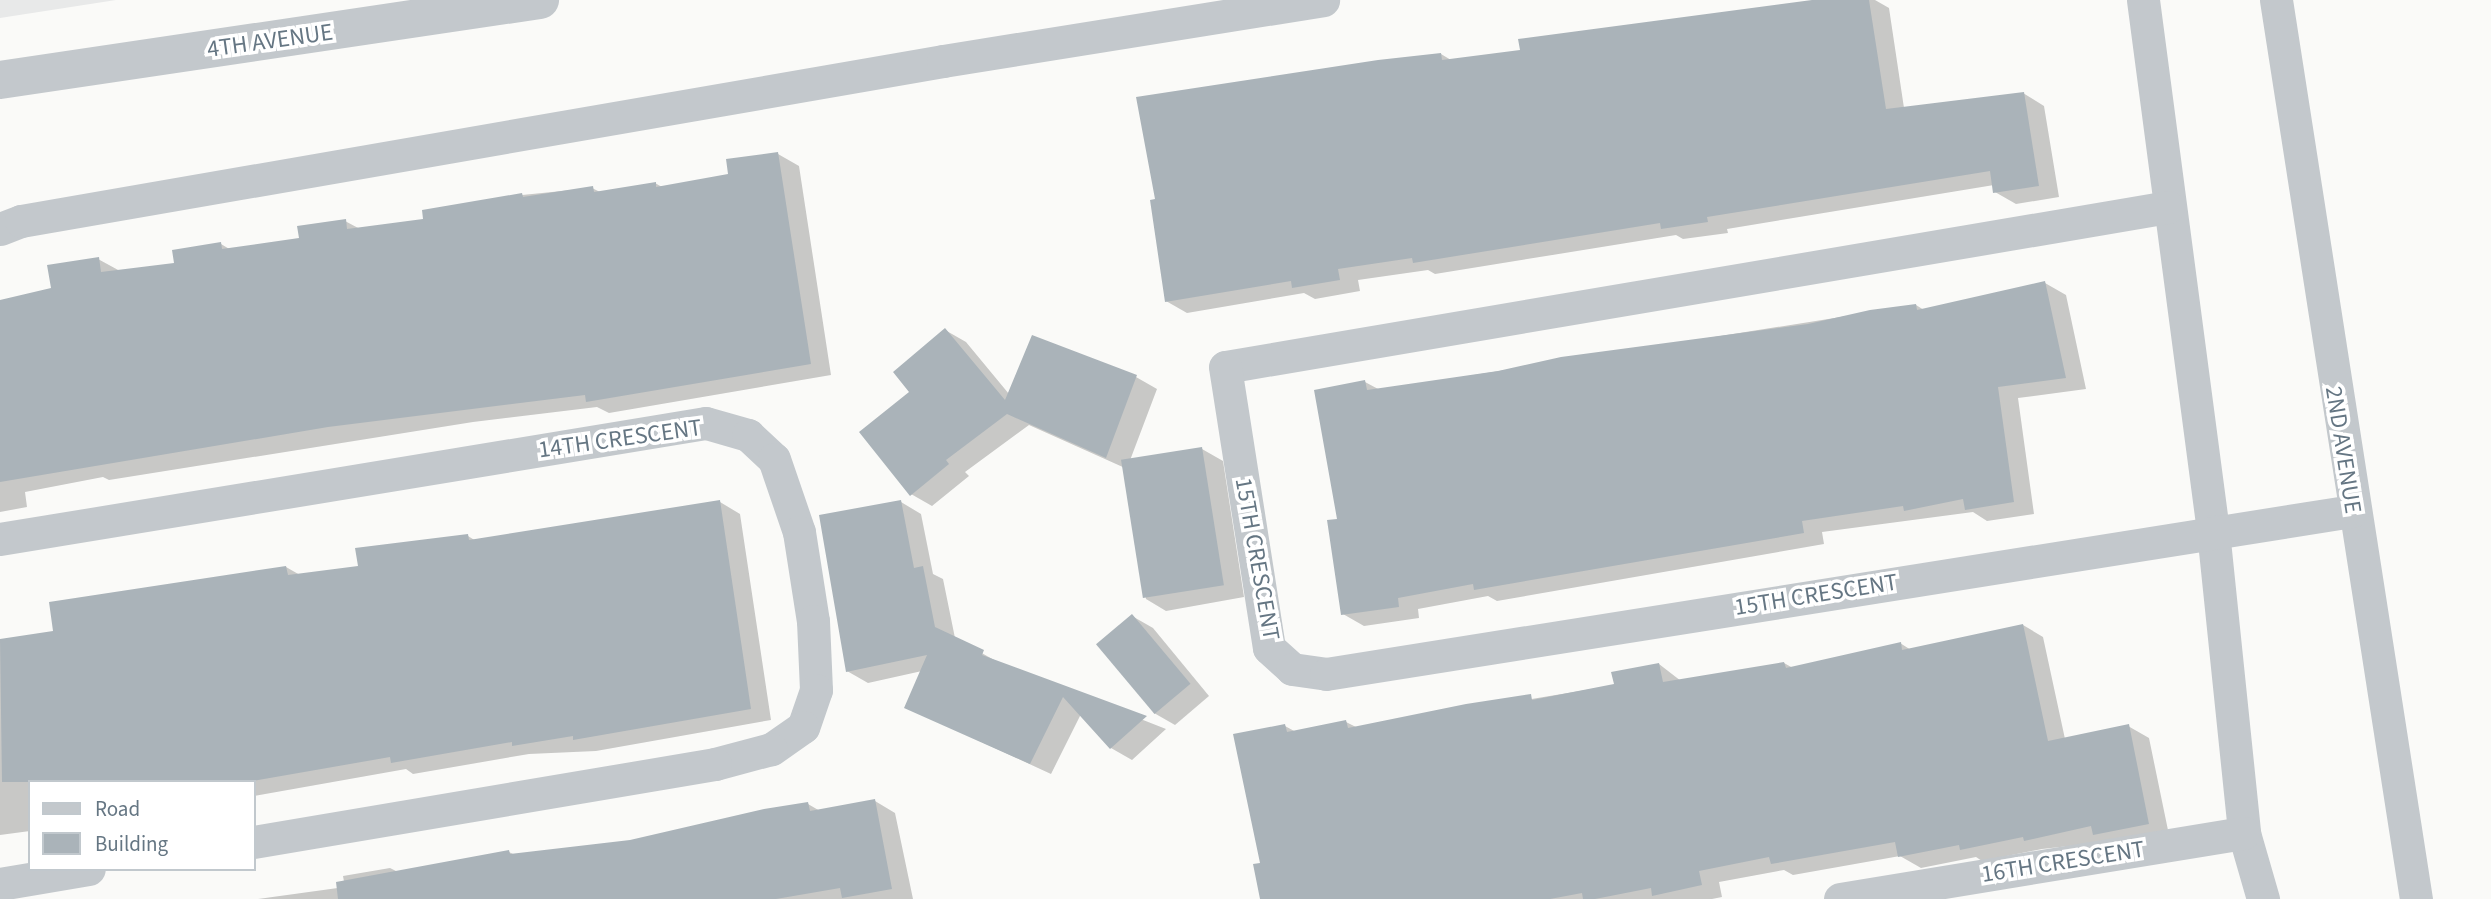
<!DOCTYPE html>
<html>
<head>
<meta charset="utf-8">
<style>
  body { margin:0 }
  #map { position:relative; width:2491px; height:899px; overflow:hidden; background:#fafaf8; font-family:"Source Sans 3",sans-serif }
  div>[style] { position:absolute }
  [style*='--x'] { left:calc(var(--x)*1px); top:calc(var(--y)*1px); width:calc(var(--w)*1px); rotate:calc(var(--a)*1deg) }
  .built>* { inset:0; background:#e8e9e9 }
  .shadow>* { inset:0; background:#0003 }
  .building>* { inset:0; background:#aab3b9; transform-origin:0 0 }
  .minor>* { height:33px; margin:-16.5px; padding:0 16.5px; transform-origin:16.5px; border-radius:16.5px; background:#c3c8cc }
  .tertiary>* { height:38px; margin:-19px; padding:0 19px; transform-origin:19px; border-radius:19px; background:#c3c8cc }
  span { translate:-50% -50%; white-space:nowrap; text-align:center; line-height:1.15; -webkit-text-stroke:7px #fff; paint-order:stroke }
  .street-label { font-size:24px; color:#657683 }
  .legend { position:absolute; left:28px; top:780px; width:228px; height:91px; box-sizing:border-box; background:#fff; border:2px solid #c1c8cd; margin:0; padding:9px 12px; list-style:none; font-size:21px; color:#657683 }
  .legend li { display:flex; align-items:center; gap:14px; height:35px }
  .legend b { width:35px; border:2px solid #c1c8cd }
</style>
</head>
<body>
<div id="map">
  <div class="built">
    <i style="clip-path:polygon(0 0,116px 0,0 18px)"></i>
  </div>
  <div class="shadow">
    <i style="clip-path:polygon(1837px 0,1875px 0,1889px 8px,1904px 108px,2023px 93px,2044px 106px,2059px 197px,2016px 204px,1995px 192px,1994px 185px,1727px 229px,1728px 233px,1683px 239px,1676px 235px,1435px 274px,1428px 270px,1358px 280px,1360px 291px,1315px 299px,1304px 293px,1187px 313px,1166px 301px,1441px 54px,1451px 60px,1522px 52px)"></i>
    <i style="clip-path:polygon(778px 154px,799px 166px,831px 375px,609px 413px,597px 407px,473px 422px,109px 480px,103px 477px,25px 492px,27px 507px,0 512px,0 302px,53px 290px,98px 259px,120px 271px,176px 264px,221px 244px,231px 250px,301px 239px,345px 221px,360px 229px,425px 220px,522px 195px,592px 188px,600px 192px,655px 183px,662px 187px,730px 176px)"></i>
    <i style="clip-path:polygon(2045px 283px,2066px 295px,2086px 389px,2018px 398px,2034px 514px,1987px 521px,1973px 512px,1822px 532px,1824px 544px,1497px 601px,1488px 596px,1418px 609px,1419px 618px,1364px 626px,1343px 614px,1340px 520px,1365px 382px,1380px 390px,1916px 305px,1924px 310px)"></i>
    <i style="clip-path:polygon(945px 330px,966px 342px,1009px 394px,1136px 377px,1157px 389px,1129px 463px,1202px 449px,1223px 461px,1244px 597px,1166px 611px,1146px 599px,1125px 468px,1029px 425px,965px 472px,969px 476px,932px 506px,911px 494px,911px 392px)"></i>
    <i style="clip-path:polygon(720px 502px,740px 514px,771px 720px,596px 751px,529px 754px,413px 774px,406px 769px,254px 796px,254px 782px,30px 782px,30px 831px,0 835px,0 641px,55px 632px,286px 567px,300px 575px,360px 567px,468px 536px,476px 541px)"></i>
    <i style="clip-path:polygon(901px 502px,921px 514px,933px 574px,943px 579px,955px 638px,1003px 665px,1166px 729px,1132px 760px,1111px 748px,1081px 714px,1051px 774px,906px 707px,922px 671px,868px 683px,847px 671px)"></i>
    <i style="clip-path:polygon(1132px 616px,1153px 628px,1209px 696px,1175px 725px,1154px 713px)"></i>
    <i style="clip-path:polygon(2023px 625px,2043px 637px,2065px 739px,2128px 726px,2149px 738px,2169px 835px,2042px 849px,1982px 861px,1976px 857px,1921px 868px,1900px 856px,1793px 875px,1784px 870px,1719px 882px,1722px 897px,1712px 899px,1262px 899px,1262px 864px,1285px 726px,1296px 732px,1346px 722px,1358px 728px,1616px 685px,1659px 664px,1681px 681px,1784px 663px,1793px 668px,1900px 643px,1911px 650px)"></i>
    <i style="clip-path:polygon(875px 801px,895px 813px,913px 899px,258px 899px,345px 887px,343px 876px,390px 868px,398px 872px,509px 852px,515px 855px,631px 842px,808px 804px,820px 811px)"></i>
  </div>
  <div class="building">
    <i style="clip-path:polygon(1812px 0,1869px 0,1886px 109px,2024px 92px,2039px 186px,1993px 193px,1990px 171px,1707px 217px,1708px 222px,1661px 229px,1660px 223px,1413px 263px,1412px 258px,1338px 269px,1340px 280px,1292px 288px,1291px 281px,1165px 302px,1150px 200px,1155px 199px,1136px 97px,1378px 60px,1441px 53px,1442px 60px,1520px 50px,1518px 39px)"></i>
    <i style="clip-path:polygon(778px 152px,811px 364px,586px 402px,585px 395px,328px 427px,0 482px,0 300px,51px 288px,47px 265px,99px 257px,101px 272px,174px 263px,172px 250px,221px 242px,222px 249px,299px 238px,297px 226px,346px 219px,347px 229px,423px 219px,422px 210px,522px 193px,523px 197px,593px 186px,594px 192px,656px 182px,656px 187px,728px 174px,726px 159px)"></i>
    <i style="clip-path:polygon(2045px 281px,2066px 378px,1998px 387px,2014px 502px,1965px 510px,1963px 499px,1904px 511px,1903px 506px,1802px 521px,1804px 533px,1474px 590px,1473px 584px,1398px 598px,1399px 607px,1341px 615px,1327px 520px,1337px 519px,1314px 390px,1365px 380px,1367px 390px,1498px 371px,1561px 357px,1808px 324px,1870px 310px,1916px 304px,1917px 310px)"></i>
    <i style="clip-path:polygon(945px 328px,1005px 400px,1032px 335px,1137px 375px,1106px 458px,1007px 414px,946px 460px,949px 464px,910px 496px,859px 432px,909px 392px,893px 372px)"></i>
    <i style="left:1202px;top:447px;width:140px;height:82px;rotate:81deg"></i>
    <i style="clip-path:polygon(720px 500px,751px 709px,573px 740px,573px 736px,512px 746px,512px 742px,391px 763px,390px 757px,247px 782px,2px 782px,0 639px,53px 631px,49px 602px,286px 566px,288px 575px,358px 566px,355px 548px,468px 534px,469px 540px)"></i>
    <i style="clip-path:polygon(901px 500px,914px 568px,923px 566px,935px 627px,984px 650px,982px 655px,1147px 716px,1110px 749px,1063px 697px,1030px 764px,904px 708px,927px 655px,846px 672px,819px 515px)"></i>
    <i style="left:1132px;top:614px;width:91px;height:47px;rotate:50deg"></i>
    <i style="clip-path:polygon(2023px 624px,2048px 741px,2129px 724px,2149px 824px,2093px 835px,2091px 826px,2024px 841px,2023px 837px,1960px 850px,1959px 845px,1898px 857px,1895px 842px,1771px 864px,1769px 857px,1699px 871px,1702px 885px,1652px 896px,1651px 888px,1595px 899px,1583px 899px,1582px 893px,1550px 899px,1260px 899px,1253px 864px,1260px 863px,1233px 734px,1285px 724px,1287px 732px,1346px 720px,1348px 728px,1466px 704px,1531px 694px,1532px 700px,1614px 684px,1611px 672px,1659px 663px,1663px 682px,1784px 662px,1786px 668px,1901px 642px,1902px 650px)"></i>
    <i style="clip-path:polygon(875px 799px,892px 889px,842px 898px,840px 888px,776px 899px,338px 899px,336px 882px,509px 850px,510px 854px,630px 840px,764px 809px,808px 802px,810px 811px)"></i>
  </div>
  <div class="minor">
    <i style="--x:2143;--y:0;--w:536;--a:82.49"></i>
    <i style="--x:2213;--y:531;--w:304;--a:84.1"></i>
    <i style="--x:2244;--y:833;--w:69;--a:73.9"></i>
    <i style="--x:2276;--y:0;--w:910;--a:81.15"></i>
    <i style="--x:2168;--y:207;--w:956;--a:170.37"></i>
    <i style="--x:1225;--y:367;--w:284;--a:81.1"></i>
    <i style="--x:1269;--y:648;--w:31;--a:42"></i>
    <i style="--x:1292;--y:669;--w:34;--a:8"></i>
    <i style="--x:1326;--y:674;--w:1039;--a:-9.03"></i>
    <i style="--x:0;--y:229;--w:22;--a:-21"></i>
    <i style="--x:21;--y:221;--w:936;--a:-9.84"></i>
    <i style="--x:943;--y:61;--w:385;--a:-9.1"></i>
    <i style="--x:0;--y:539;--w:715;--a:-9.33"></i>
    <i style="--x:706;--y:423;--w:44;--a:15.9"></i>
    <i style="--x:748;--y:435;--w:35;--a:43"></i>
    <i style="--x:774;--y:459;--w:77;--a:71.1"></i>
    <i style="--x:799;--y:532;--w:90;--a:81.1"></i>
    <i style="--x:813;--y:621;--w:69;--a:87.5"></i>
    <i style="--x:816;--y:690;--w:39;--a:109"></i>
    <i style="--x:803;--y:727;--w:39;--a:145"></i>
    <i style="--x:771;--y:749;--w:58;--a:165"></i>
    <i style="--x:715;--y:764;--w:468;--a:170.4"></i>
    <i style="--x:0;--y:884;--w:90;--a:-9.6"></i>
    <i style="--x:1840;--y:899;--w:409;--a:-9.3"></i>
  </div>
  <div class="tertiary">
    <i style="--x:0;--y:80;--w:546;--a:-8.43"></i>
  </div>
  <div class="street-label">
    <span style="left:270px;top:41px;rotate:-8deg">4TH AVENUE</span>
    <span style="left:620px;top:439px;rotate:-8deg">14TH CRESCENT</span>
    <span style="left:2343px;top:450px;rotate:81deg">2ND AVENUE</span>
    <span style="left:1257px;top:559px;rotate:80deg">15TH CRESCENT</span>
    <span style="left:1816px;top:595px;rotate:-9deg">15TH CRESCENT</span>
    <span style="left:2063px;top:862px;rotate:-9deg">16TH CRESCENT</span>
  </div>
  <ul class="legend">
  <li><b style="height:9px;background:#c3c8cc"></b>Road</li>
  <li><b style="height:19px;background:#aab3b9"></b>Building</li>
  </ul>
</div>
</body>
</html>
